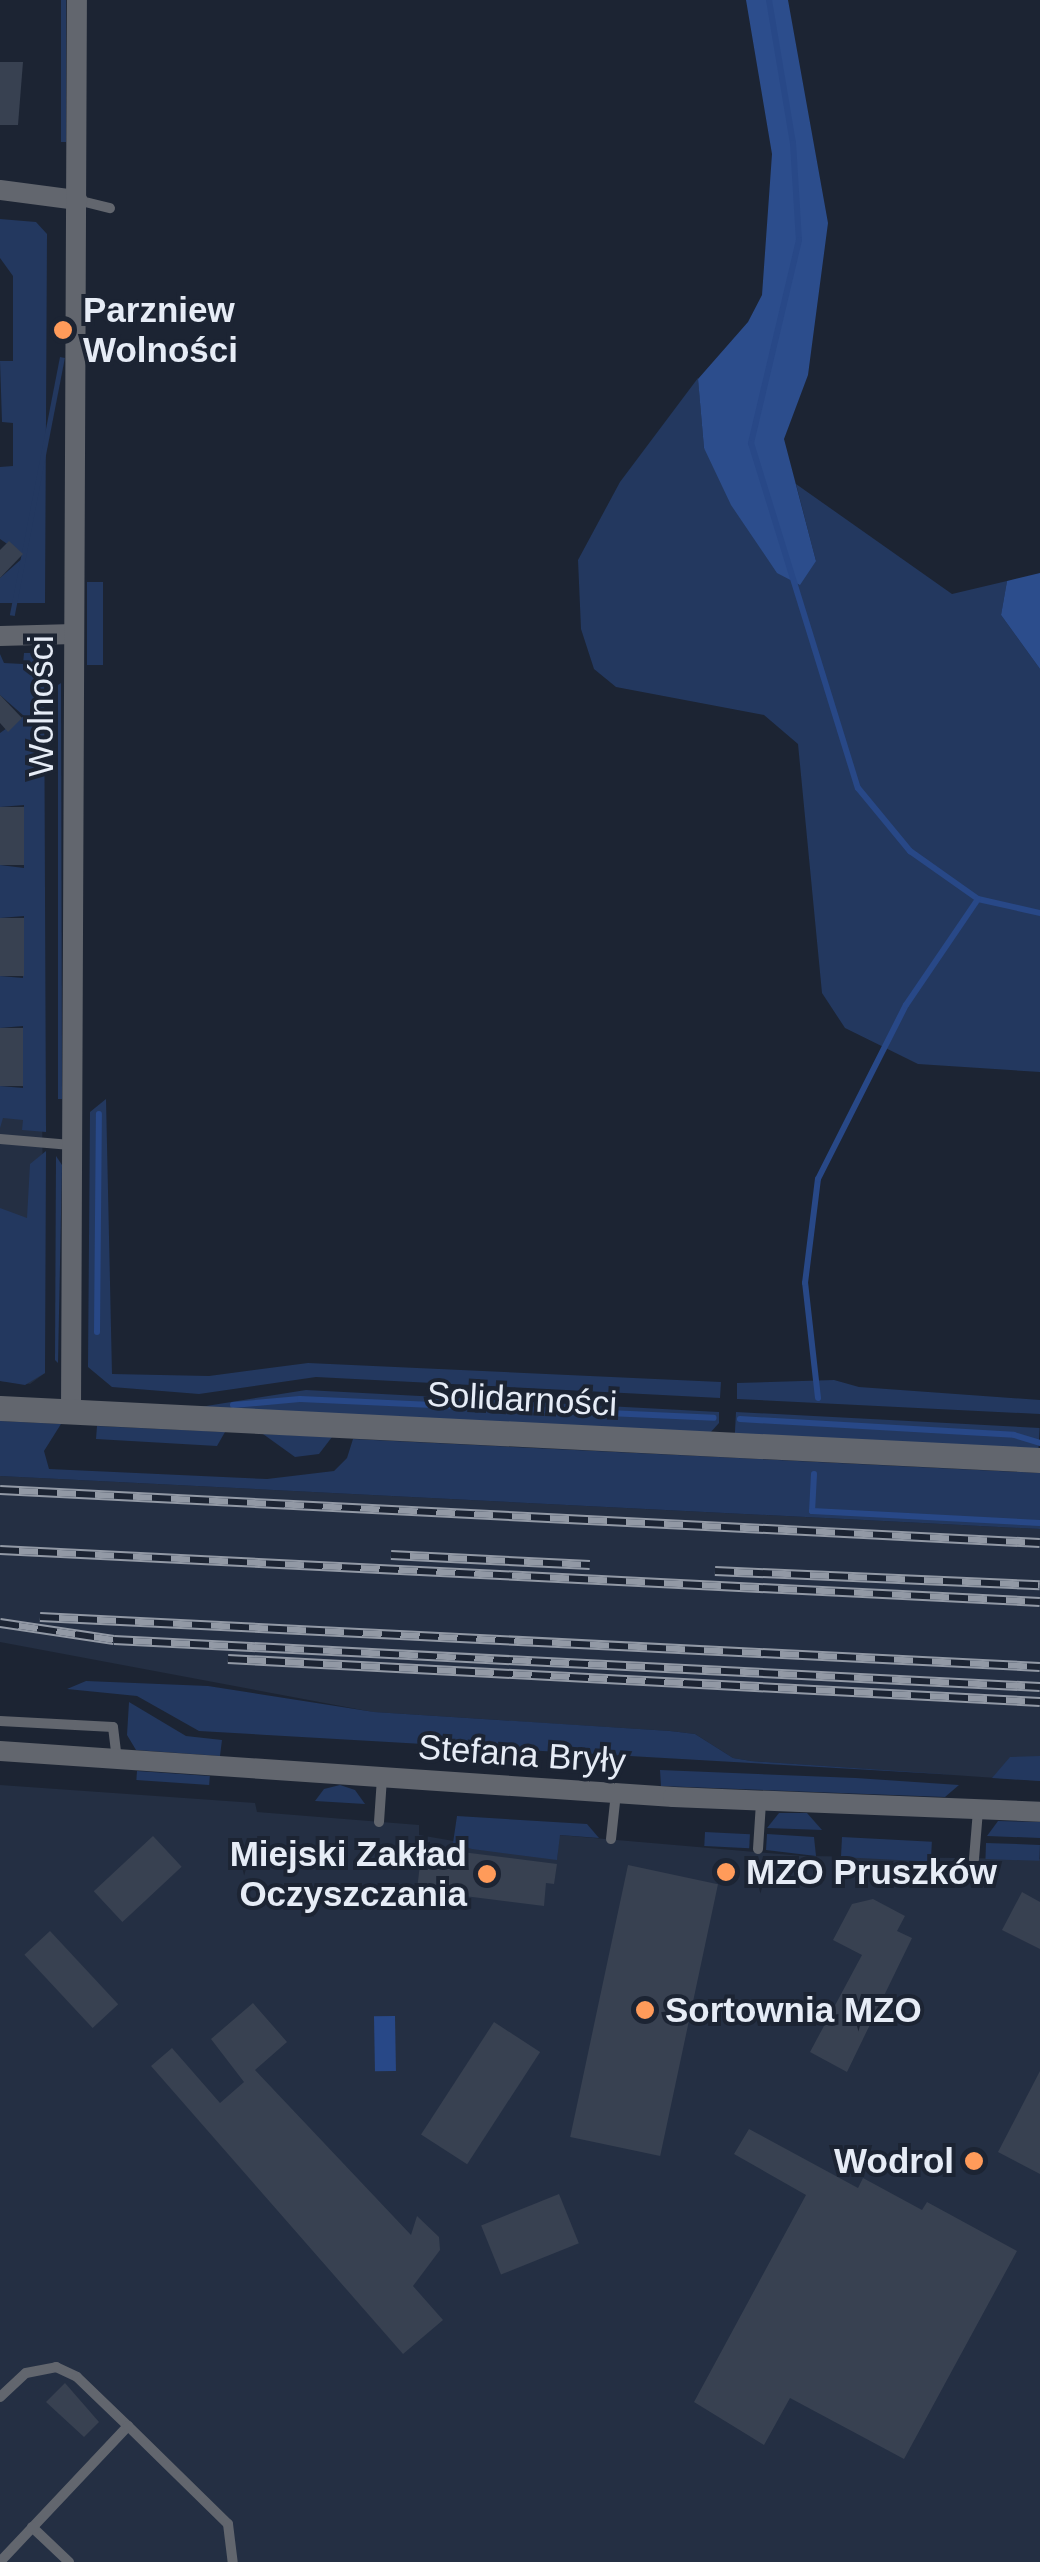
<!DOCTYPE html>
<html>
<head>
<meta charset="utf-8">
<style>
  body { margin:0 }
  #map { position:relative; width:1040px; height:2562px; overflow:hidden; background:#1c2433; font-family:Arial,sans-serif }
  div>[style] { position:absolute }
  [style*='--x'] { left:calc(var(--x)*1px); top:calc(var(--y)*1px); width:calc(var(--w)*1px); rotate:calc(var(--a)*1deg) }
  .built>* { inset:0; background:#242f43 }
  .green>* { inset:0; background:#23385f; transform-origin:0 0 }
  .forest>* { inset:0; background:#2c4d8c }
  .water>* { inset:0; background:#284887; transform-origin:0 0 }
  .stream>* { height:6px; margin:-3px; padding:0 3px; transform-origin:3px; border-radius:3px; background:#284887 }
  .building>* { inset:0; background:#384151; transform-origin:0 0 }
  .service>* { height:10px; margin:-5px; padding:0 5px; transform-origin:5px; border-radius:5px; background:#62666e }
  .minor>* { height:20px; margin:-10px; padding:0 10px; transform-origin:10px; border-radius:10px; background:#62666e }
  .tertiary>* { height:25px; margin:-12.5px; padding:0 12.5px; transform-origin:12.5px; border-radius:12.5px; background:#62666e }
  .rail>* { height:10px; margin-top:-5px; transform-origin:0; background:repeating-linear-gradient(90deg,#1c2433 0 19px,#9299a5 0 38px); box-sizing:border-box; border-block:2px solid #9299a5 }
  .dots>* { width:28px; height:28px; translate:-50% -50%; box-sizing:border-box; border:5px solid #1c2433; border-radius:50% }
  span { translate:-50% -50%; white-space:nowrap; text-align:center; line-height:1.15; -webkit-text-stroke:8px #1c2433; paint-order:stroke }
  .poi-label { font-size:35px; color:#e6ecf6; font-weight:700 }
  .left { translate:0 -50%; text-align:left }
  .right { translate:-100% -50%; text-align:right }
  .street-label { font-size:35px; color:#e6ecf6 }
</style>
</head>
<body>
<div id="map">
  <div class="built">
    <i style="clip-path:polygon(0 1107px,42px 1109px,45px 1373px,30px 1384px,0 1381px)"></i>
    <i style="clip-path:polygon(0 1476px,1040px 1529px,1040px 1781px,751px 1761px,733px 1758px,695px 1734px,670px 1731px,373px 1712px,0 1642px)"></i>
    <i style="clip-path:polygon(0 1785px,255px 1803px,257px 1812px,419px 1825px,419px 1835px,557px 1859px,559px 1835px,803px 1856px,1040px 1859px,1040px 2562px,0 2562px)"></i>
  </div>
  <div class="green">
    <i style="left:61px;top:0;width:5px;height:142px"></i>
    <i style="clip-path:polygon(0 219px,36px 222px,47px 234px,45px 603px,0 603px,0 578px,25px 556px,0 539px,0 467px,13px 466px,13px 423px,2px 422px,0 361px,13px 361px,13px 276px,0 258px)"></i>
    <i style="left:60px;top:357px;width:5px;height:263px;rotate:11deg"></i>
    <i style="clip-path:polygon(698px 378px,704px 448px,816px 561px,796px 484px,952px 594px,1007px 581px,1001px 615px,1040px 669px,1040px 1072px,918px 1064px,845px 1028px,822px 993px,798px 744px,764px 715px,616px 687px,594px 669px,581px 629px,578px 560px,620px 482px)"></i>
    <i style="left:103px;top:582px;width:83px;height:16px;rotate:90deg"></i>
    <i style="clip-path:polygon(24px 653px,44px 653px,46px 1132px,22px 1130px,23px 1120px,3px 1118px,0 1128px,0 1086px,23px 1088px,23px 1026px,0 1028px,0 976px,23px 978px,24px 916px,0 918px,0 865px,24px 868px,24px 805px,0 807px,0 733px,24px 716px,0 695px,0 654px,4px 663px,23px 664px)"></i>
    <i style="clip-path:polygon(61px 683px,62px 1099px,58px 1099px,58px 685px)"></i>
    <i style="clip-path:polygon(106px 1099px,112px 1374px,209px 1376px,308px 1363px,721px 1382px,720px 1398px,316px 1377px,199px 1394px,112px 1387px,88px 1367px,90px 1112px)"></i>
    <i style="clip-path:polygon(46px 1151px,45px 1373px,25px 1385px,0 1381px,0 1208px,27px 1218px,30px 1164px)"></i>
    <i style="clip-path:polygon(56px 1156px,62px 1165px,58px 1363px,55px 1360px)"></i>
    <i style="clip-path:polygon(834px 1380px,859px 1387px,1040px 1400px,1040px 1414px,737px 1399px,737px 1383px)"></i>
    <i style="clip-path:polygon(306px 1390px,719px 1412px,719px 1423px,710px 1433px,200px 1407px)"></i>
    <i style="left:736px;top:1412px;width:304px;height:23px;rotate:3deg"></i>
    <i style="clip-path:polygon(0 1421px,61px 1424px,44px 1451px,49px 1469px,267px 1479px,334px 1471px,347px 1458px,353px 1439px,1040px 1473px,1040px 1529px,0 1476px)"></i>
    <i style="clip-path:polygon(97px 1426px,225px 1432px,217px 1446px,96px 1439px)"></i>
    <i style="clip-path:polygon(263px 1434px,312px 1436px,332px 1437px,319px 1454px,295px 1457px)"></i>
    <i style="clip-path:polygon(86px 1681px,208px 1686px,374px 1712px,670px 1731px,695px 1734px,733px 1758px,751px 1761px,958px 1775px,199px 1731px,137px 1696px,67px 1689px)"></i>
    <i style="clip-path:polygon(129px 1702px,186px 1736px,222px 1740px,220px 1756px,136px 1750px,127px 1735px)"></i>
    <i style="clip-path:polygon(1040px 1756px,1040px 1781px,992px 1778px,1010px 1757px)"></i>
    <i style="clip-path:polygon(660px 1770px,856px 1778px,959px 1785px,945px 1797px,661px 1786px)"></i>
    <i style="left:137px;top:1771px;width:73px;height:9px;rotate:4deg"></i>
    <i style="clip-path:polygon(340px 1785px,355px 1790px,365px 1804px,315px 1801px,324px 1789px)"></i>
    <i style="clip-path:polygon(779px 1813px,807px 1813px,822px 1830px,767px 1828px)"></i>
    <i style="clip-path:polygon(457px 1816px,587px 1824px,599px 1838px,560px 1835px,557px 1860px,472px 1849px,453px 1843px)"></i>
    <i style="clip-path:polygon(998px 1821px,1040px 1822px,1040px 1838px,987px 1836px)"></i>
    <i style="left:705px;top:1832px;width:45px;height:14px;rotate:3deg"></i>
    <i style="clip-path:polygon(767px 1834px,814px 1837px,816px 1856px,766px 1850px)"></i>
    <i style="left:842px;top:1837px;width:90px;height:20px;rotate:3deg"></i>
    <i style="left:986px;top:1843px;width:54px;height:16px;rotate:2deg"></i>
  </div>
  <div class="forest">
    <i style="clip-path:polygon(746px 0,788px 0,828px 223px,808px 375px,784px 439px,816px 561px,800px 585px,777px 573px,731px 505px,704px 448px,698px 379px,748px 322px,762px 295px,772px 154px)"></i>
    <i style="clip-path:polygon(1040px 573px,1040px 669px,1001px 615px,1007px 581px)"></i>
  </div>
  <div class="water">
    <i style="left:395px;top:2016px;width:55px;height:21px;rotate:89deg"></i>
  </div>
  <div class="stream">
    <i style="--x:769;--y:0;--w:145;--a:80.5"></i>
    <i style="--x:793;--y:143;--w:97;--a:86.5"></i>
    <i style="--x:799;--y:240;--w:209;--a:103.3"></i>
    <i style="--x:751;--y:443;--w:361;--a:72.8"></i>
    <i style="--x:858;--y:788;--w:82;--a:50.5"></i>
    <i style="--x:910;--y:851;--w:83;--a:35.2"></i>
    <i style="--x:978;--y:899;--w:64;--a:12.7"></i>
    <i style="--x:97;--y:1332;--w:218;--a:-89.5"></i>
    <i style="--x:818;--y:1398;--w:116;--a:-96.4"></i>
    <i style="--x:805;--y:1283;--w:105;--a:-82.9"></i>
    <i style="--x:818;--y:1179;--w:195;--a:-63.2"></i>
    <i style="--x:906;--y:1005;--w:128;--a:-55.8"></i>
    <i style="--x:233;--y:1405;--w:67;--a:-5.1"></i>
    <i style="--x:300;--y:1399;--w:414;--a:2.6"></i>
    <i style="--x:740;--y:1419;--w:274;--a:3.3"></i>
    <i style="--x:1014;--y:1435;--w:27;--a:17"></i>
    <i style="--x:814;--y:1474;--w:37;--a:93"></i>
    <i style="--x:812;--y:1511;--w:228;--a:3"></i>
  </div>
  <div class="building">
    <i style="clip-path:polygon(0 62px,23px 62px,18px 125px,0 125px)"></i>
    <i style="clip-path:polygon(9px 541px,23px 554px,0 578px,0 550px)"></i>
    <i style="clip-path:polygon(0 695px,22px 718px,8px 732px,0 723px)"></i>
    <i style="left:0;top:807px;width:24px;height:58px"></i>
    <i style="left:0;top:918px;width:24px;height:58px"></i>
    <i style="left:0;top:1028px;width:23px;height:58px"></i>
    <i style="left:153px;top:1836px;width:42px;height:81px;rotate:47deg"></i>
    <i style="clip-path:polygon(422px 1847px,557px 1864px,554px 1884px,546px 1883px,544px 1906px,417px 1890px)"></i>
    <i style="left:628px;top:1865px;width:92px;height:278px;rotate:12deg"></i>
    <i style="clip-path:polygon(1022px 1892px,1040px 1902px,1040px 1949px,1002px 1930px)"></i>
    <i style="clip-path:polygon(873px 1899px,905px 1916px,897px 1931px,912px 1938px,847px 2072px,810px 2052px,862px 1955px,833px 1940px,852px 1904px)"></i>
    <i style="left:50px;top:1931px;width:100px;height:35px;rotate:47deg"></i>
    <i style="clip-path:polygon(253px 2003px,287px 2042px,255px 2070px,411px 2235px,417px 2216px,439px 2237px,440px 2250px,413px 2286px,443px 2320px,403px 2354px,151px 2066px,172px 2048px,220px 2103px,244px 2082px,211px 2039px)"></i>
    <i style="left:494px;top:2022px;width:55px;height:134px;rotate:33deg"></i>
    <i style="clip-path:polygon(1040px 2071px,1040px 2174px,998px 2152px)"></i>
    <i style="clip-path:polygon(749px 2129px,858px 2188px,863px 2178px,922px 2210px,927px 2202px,1017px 2251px,904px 2459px,790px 2398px,764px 2445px,694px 2402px,806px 2195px,734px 2154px)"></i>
    <i style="left:559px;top:2194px;width:53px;height:84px;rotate:68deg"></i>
    <i style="clip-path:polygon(65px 2383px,99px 2422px,84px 2437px,46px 2402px)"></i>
  </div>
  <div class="service">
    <i style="--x:77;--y:200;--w:34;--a:14"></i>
    <i style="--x:0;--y:1139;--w:71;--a:4.8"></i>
    <i style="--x:0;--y:1721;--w:113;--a:3"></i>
    <i style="--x:113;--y:1727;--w:31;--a:83"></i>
    <i style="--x:379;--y:1822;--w:44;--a:-86.1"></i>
    <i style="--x:611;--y:1839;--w:46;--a:-83.8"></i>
    <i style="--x:758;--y:1849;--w:47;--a:-86.3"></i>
    <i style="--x:974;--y:1859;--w:49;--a:-85.3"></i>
    <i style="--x:0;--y:2397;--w:35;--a:-43"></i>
    <i style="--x:26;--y:2373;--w:31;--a:-11"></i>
    <i style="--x:56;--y:2367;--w:23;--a:25"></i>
    <i style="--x:77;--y:2377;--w:71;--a:43.9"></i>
    <i style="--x:128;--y:2426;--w:187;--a:133.3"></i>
    <i style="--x:128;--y:2426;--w:140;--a:44.4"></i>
    <i style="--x:228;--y:2524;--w:38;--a:83"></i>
    <i style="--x:32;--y:2527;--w:51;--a:43.4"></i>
  </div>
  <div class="minor">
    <i style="--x:0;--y:190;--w:78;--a:7.4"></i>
    <i style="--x:0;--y:636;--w:74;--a:-1.5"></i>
    <i style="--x:71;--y:1412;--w:1412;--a:-89.76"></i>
    <i style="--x:0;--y:1751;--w:675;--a:3.91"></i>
    <i style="--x:673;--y:1797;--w:367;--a:2.3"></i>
  </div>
  <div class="tertiary">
    <i style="--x:0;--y:1408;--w:1041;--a:2.86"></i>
  </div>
  <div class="rail">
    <i style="--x:0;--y:1490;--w:1041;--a:2.92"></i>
    <i style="--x:0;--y:1550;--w:1041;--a:2.86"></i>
    <i style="--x:391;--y:1555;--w:199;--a:2.9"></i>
    <i style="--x:715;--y:1571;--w:325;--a:2.5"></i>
    <i style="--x:40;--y:1617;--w:1001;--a:2.86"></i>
    <i style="--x:0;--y:1623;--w:115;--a:8.5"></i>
    <i style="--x:114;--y:1640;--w:927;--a:2.91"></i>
    <i style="--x:228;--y:1659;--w:813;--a:3.03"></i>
  </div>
  <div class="dots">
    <i style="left:63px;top:330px;background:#ff9b5a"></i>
    <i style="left:726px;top:1872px;background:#ff9b5a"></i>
    <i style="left:487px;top:1874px;background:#ff9b5a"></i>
    <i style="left:645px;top:2010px;background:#ff9b5a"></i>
    <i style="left:974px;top:2161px;background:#ff9b5a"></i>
  </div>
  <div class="poi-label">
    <span class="left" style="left:83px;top:330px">Parzniew<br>Wolności</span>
    <span class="right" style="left:467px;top:1874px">Miejski Zakład<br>Oczyszczania</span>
    <span class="left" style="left:746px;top:1872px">MZO Pruszków</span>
    <span class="left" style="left:665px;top:2010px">Sortownia MZO</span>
    <span class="right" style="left:954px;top:2161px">Wodrol</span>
  </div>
  <div class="street-label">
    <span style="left:41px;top:706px;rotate:-90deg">Wolności</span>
    <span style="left:522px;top:1399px;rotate:3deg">Solidarności</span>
    <span style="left:522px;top:1754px;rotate:4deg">Stefana Bryły</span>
  </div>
</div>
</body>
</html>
